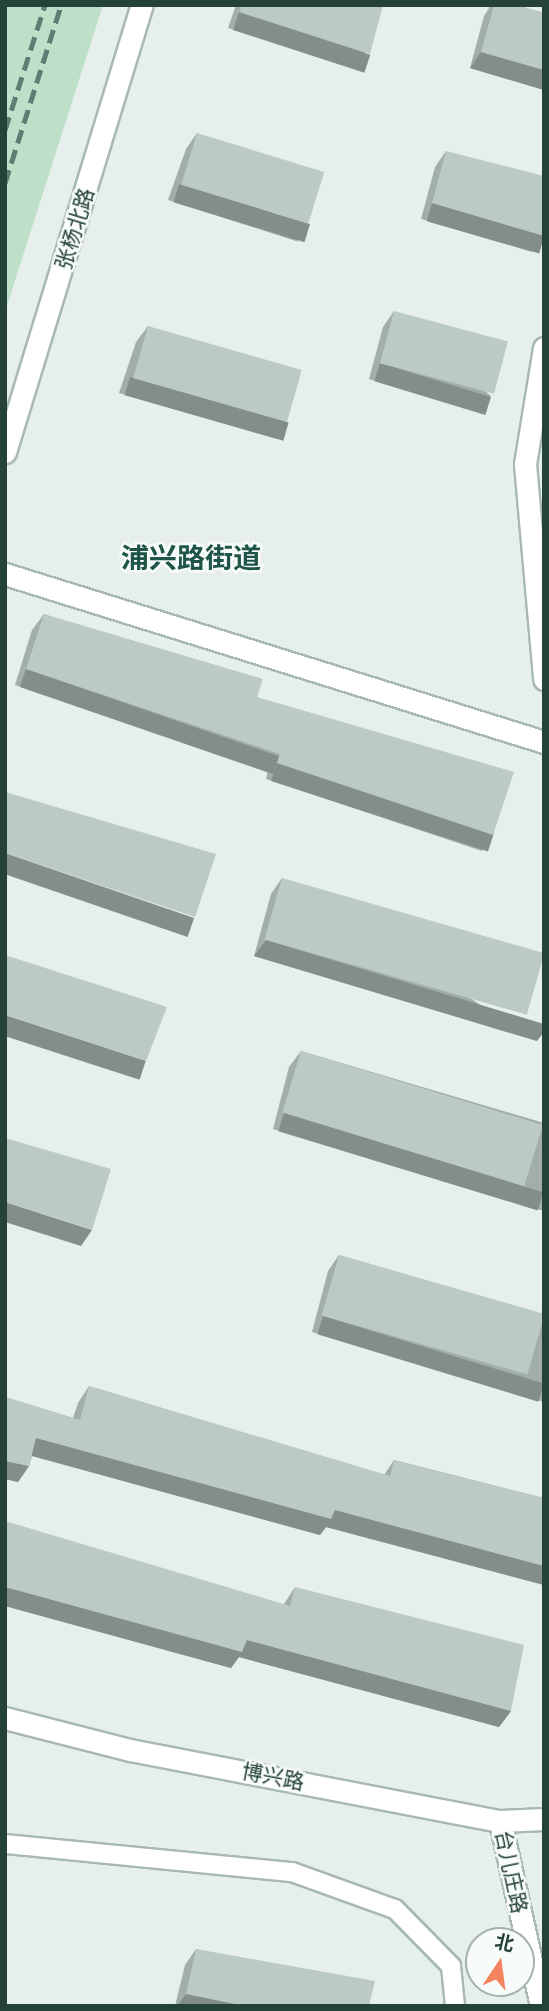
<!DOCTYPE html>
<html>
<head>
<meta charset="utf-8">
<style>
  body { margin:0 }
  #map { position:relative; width:549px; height:2011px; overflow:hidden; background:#e6efeb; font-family:Figtree,"Noto Sans SC",sans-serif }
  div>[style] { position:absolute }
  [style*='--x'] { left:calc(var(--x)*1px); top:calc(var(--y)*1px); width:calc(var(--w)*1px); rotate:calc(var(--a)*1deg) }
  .green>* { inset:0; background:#bfe0c8 }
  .roads { filter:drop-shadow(2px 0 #a8b8b2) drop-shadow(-2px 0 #a8b8b2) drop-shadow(0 2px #a8b8b2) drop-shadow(0 -2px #a8b8b2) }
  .lane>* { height:18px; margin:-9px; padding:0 9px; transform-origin:9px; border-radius:9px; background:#fff }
  .street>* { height:21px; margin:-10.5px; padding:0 10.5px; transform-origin:10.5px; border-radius:10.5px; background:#fff }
  .secondary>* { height:21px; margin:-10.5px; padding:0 10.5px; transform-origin:10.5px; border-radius:10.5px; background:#fff }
  .rail>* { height:5px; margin-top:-2.5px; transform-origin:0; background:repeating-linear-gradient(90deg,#5f7d75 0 14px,transparent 0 21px) }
  .wall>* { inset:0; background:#a1aea9 }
  .shaded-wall>* { inset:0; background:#838d89; transform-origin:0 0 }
  .building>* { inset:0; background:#bbcac4; transform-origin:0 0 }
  span { translate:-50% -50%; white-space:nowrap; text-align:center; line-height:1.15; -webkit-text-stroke:5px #f7fbf9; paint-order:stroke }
  .street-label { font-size:21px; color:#24423a }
  .district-label { font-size:28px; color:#1f5548; font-weight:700 }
  .frame { position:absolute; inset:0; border:7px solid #24423a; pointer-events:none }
  .north { position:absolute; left:465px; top:1927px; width:70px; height:70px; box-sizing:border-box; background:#f7fbf9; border:2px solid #a3b1ad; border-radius:50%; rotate:13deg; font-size:19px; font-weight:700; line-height:28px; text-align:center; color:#24423a }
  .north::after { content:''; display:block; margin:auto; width:24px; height:32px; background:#f4845f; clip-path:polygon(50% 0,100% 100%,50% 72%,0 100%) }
</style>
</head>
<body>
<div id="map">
  <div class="green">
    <i style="clip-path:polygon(6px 5px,103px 5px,5px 312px,5px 6px)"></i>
  </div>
  <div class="roads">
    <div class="lane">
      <i style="--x:5;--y:1844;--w:288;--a:5.6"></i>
      <i style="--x:292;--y:1872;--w:109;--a:19.8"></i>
      <i style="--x:395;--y:1909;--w:80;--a:45.5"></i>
      <i style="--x:451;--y:1966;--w:40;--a:84.3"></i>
    </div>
    <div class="street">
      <i style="--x:544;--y:348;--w:118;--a:99.3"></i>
      <i style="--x:525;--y:464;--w:216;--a:84.9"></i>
      <i style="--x:5;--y:574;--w:565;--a:17.31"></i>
      <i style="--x:500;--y:1821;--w:189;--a:77.5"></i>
    </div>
    <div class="secondary">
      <i style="--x:5;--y:452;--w:468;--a:-73"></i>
      <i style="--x:5;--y:1718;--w:129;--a:14.4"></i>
      <i style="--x:130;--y:1750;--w:377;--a:10.9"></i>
      <i style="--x:500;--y:1821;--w:44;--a:-2.6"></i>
    </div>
  </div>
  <div class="rail">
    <i style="--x:5;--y:130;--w:131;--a:-72.3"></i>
    <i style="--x:5;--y:183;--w:187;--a:-72.5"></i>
  </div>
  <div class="wall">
    <i style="clip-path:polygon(236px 5px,383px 5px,359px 70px,228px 28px)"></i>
    <i style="clip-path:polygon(491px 5px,516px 5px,544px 13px,544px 90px,470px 68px,484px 16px)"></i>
    <i style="clip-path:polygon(197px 133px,299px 242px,168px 200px,186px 149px)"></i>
    <i style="clip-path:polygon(446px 151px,532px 252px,421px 219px,435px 167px)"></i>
    <i style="clip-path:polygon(394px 311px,491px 396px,480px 412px,369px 379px,383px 327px)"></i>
    <i style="clip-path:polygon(148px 326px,288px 423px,277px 439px,119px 393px,136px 342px)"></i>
    <i style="clip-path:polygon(44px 614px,257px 697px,493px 835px,482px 851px,266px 779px,268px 770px,15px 685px,32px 630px)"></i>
    <i style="clip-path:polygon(282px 878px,537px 1041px,254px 956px,271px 894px)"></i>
    <i style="clip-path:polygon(301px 1051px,544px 1123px,544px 1211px,273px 1129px,289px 1067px)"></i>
    <i style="clip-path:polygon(339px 1255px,544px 1315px,544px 1402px,312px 1332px,328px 1271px)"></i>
    <i style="clip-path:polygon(89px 1386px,384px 1475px,394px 1460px,544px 1498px,544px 1585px,326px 1527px,320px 1535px,32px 1456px,29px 1466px,18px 1482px,5px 1479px,5px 1397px,73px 1418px,78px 1403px)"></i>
    <i style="clip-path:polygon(295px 1587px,511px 1711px,499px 1727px,239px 1657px,231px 1668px,5px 1606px,284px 1604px)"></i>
    <i style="clip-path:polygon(196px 1949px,369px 2006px,175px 2006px,185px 1965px)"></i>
  </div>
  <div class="shaded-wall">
    <i style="left:239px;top:12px;width:138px;height:19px;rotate:18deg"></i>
    <i style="clip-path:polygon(481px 52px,544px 70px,544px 90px,470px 68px)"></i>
    <i style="left:179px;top:184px;width:137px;height:19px;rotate:17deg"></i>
    <i style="left:432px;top:203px;width:117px;height:19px;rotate:16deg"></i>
    <i style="left:380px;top:363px;width:116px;height:19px;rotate:17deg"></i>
    <i style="left:130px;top:377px;width:165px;height:19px;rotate:16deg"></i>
    <i style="left:26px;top:669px;width:268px;height:19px;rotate:19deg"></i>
    <i style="left:277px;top:763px;width:228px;height:19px;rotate:18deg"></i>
    <i style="left:5px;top:853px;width:200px;height:20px;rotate:19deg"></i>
    <i style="clip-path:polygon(266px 940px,544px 1024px,544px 1032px,537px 1041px,254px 956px)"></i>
    <i style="left:5px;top:1015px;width:148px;height:20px;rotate:18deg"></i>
    <i style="left:284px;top:1113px;width:271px;height:19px;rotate:17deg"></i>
    <i style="clip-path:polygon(5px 1202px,92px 1230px,81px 1246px,5px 1222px)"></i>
    <i style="left:323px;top:1316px;width:231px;height:19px;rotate:17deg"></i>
    <i style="clip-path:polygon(36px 1438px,335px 1510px,544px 1566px,544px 1585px,326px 1527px,320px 1535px,25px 1454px)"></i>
    <i style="clip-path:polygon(5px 1461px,29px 1466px,18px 1482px,5px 1479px)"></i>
    <i style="clip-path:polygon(5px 1587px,247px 1640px,511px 1711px,499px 1727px,239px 1657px,231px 1668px,5px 1606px)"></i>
    <i style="clip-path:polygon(186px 1994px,245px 2006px,177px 2006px)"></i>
  </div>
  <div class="building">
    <i style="clip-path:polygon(242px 5px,383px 5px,370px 54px,239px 12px)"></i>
    <i style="clip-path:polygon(494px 5px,516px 5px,544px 13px,544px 70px,481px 52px)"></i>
    <i style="left:197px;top:133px;width:133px;height:54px;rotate:17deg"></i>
    <i style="clip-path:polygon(446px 151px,544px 176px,544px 236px,432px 203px)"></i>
    <i style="left:394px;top:311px;width:118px;height:54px;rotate:15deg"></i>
    <i style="left:148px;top:326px;width:160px;height:54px;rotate:16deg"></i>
    <i style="clip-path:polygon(44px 614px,263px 679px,257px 697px,514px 772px,493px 835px,277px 763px,280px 754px,26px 669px)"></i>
    <i style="clip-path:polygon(5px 792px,216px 854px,195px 917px,5px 853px)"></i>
    <i style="left:282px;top:878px;width:273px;height:64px;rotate:16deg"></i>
    <i style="clip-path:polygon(5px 955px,167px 1007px,146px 1061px,5px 1015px)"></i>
    <i style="left:301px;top:1051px;width:253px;height:64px;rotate:17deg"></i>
    <i style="clip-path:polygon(5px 1138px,111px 1169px,92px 1230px,5px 1202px)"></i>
    <i style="left:339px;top:1255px;width:214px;height:63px;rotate:16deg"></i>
    <i style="clip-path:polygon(89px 1386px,390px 1476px,394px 1460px,544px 1498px,544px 1566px,335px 1510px,331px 1519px,36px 1438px,29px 1466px,5px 1461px,5px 1397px,80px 1420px)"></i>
    <i style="clip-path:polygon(5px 1521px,290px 1606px,295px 1587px,524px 1645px,511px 1711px,247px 1640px,242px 1652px,5px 1587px)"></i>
    <i style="clip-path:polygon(196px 1949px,375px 1981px,369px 2006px,245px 2006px,186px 1994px)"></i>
  </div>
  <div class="street-label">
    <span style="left:75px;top:229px;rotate:-73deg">张杨北路</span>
    <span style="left:273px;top:1777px;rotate:11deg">博兴路</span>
    <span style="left:511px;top:1872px;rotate:78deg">台儿庄路</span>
  </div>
  <div class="district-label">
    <span style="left:191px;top:558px">浦兴路街道</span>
  </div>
  <div class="frame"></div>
  <div class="north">北</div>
</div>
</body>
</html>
